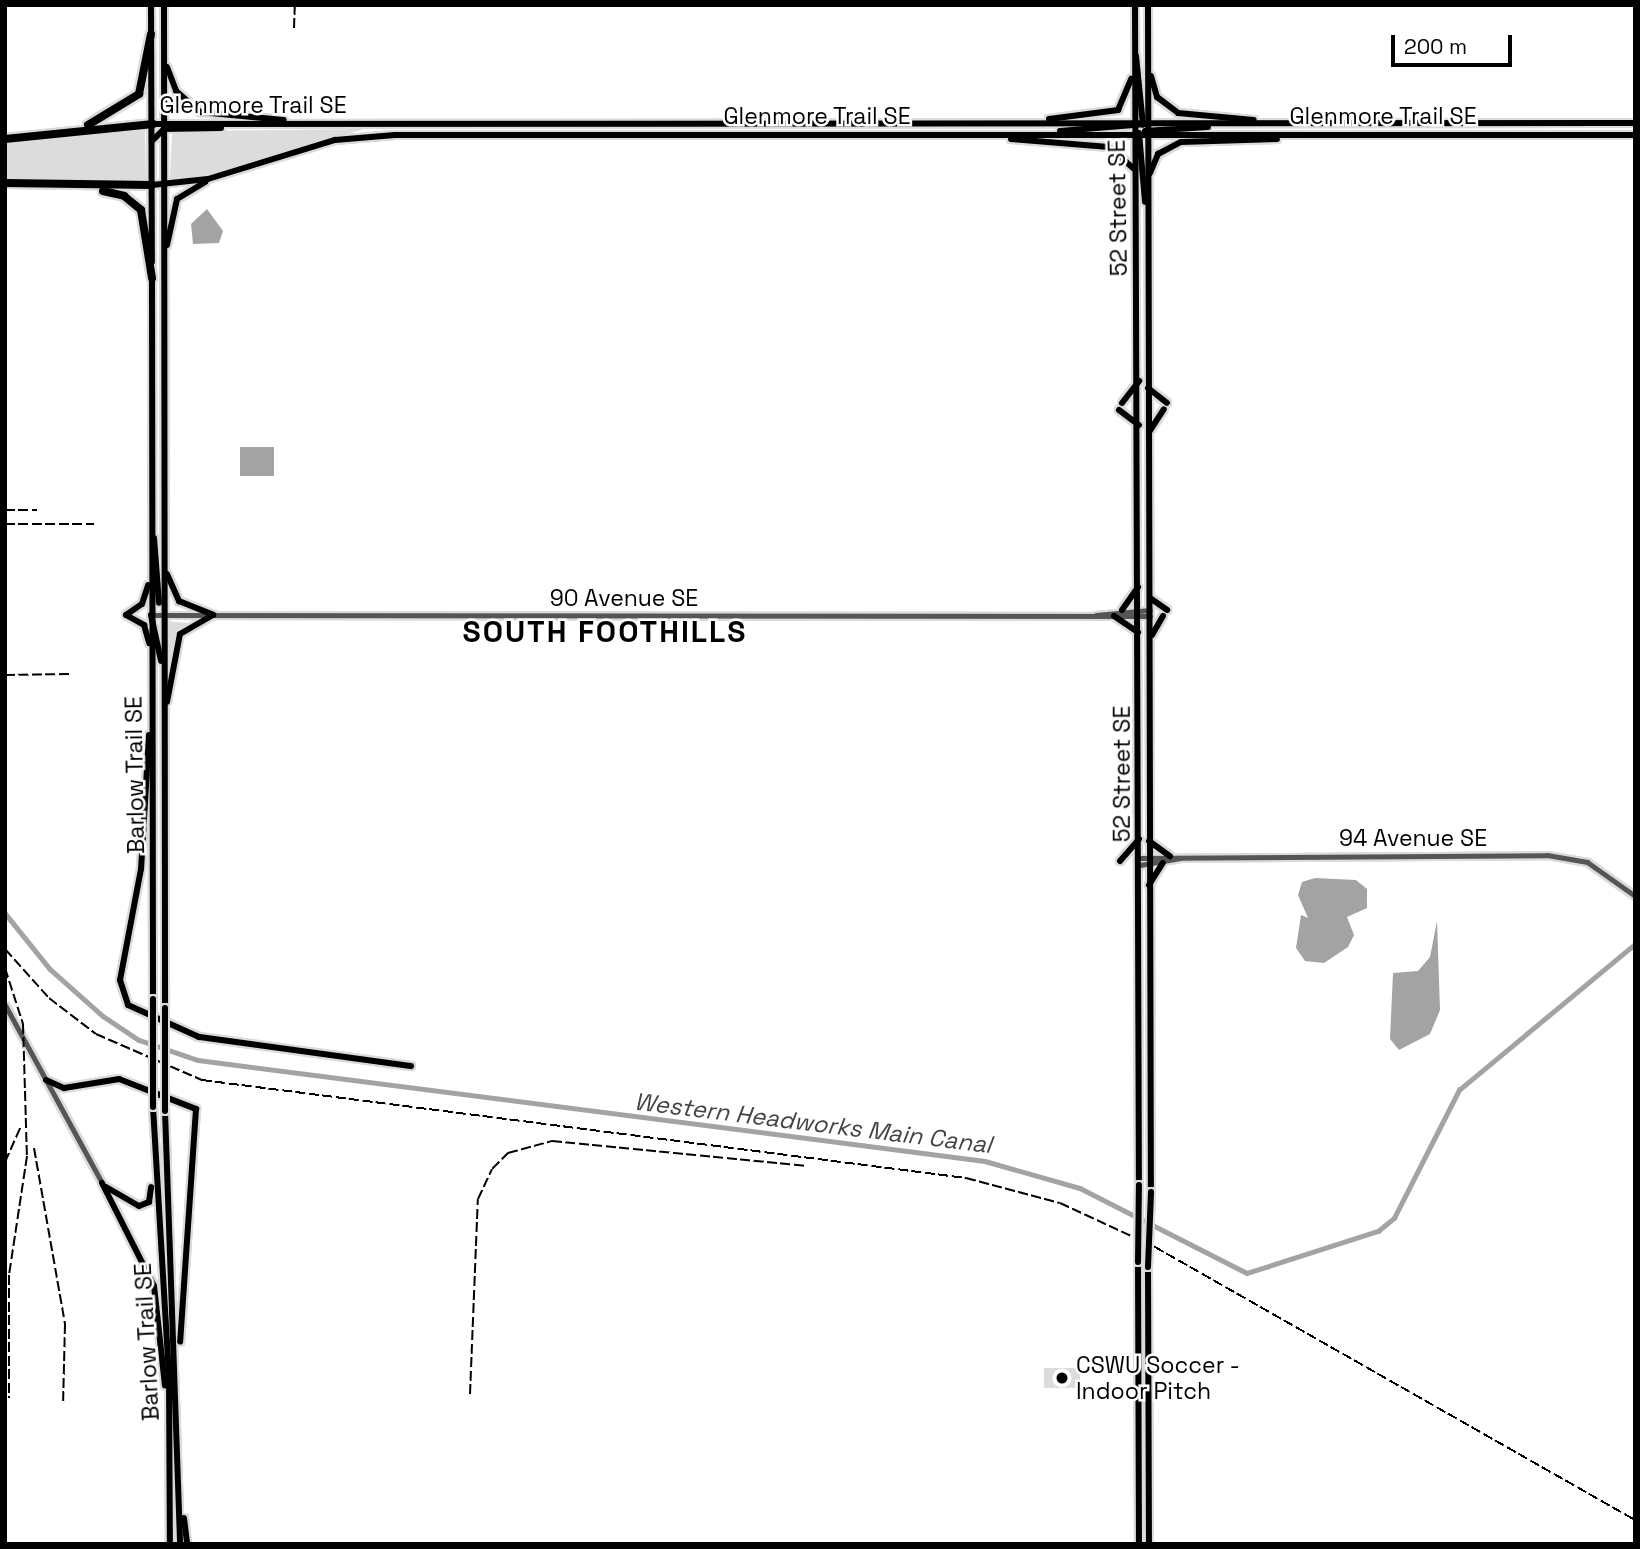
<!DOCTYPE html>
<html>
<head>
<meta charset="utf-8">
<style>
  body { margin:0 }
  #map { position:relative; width:1640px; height:1549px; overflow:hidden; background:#fff; font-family:"Space Grotesk",sans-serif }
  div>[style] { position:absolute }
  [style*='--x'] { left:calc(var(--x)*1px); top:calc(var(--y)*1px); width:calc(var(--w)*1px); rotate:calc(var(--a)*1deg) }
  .green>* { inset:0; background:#dcdcdc; transform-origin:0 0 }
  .water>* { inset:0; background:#a3a3a3; transform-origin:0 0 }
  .canal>* { height:4.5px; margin:-2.25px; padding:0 2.25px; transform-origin:2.25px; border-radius:2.25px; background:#a3a3a3 }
  .roads { filter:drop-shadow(2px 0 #dbdbdb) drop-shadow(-2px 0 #dbdbdb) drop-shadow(0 2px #dbdbdb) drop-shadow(0 -2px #dbdbdb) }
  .minor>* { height:5px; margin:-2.5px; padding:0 2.5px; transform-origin:2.5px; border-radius:2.5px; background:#555 }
  .major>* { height:6px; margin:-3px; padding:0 3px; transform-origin:3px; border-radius:3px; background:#000 }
  .highway>* { height:8px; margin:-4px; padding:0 4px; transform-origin:4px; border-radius:4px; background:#000 }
  .rail>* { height:2px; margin-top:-1px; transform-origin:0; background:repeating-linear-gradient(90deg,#000 0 10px,transparent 0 13.5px) }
  .bridges { filter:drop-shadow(2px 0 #dbdbdb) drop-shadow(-2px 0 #dbdbdb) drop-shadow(0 2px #dbdbdb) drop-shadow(0 -2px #dbdbdb) }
  .major-bridge>* { height:6px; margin:-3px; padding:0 3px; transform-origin:3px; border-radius:3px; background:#000 }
  .dots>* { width:19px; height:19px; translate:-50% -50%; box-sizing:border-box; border:4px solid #fff; border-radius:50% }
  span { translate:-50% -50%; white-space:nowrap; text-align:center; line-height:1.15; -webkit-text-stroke:5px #fff; paint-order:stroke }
  .street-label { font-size:23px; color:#000 }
  .poi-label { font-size:23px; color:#000 }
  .left { translate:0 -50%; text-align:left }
  .water-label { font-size:24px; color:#444; font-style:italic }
  .district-label { font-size:30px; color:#000; font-weight:700; letter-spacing:2px }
  .frame { position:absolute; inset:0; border:7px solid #000; pointer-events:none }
  .scale { position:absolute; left:1391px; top:35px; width:121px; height:32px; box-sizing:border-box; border:4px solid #000; border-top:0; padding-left:9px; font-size:21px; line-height:24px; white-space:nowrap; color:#000; -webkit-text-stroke:5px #fff; paint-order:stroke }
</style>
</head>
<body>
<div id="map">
  <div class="green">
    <i style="clip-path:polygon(145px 129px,146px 179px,5px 179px,5px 143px)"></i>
    <i style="clip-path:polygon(364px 129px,217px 173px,170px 179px,172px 131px)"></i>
    <i style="clip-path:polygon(166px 621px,189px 623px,175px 638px,170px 658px)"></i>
    <i style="left:1044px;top:1368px;width:36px;height:20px"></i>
  </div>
  <div class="water">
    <i style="clip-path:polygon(207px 209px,223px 231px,219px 243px,193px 244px,191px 224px)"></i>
    <i style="left:240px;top:447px;width:34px;height:29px"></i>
    <i style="clip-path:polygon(1315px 878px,1356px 880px,1367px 889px,1367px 908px,1347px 917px,1354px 935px,1348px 947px,1324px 963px,1305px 961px,1296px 948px,1301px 915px,1308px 918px,1298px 895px,1302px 882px)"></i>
    <i style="clip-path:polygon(1437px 921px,1440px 1010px,1430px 1034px,1399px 1050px,1390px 1039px,1393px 973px,1418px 971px,1430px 957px)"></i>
  </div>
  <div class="canal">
    <i style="--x:5;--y:913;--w:72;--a:51.2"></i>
    <i style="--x:50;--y:969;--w:71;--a:41.6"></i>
    <i style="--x:103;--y:1016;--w:43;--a:33.7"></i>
    <i style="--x:139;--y:1040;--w:62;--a:18.7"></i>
    <i style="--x:198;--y:1060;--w:793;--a:7.31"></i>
    <i style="--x:985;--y:1161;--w:99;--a:15.9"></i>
    <i style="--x:1080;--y:1188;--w:187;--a:27"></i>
    <i style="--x:1247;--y:1273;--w:138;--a:-17.8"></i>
    <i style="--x:1378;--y:1231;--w:21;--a:-39"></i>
    <i style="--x:1394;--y:1218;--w:144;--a:-63.1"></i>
    <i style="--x:1459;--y:1090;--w:229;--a:-39.7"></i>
  </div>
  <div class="roads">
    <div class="minor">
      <i style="--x:151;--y:615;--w:999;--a:0.06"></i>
      <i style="--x:1096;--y:615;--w:54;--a:-5.3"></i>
      <i style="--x:1140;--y:858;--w:407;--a:-0.4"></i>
      <i style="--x:1547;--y:855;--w:41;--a:9.9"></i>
      <i style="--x:1587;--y:862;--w:59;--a:35.3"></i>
      <i style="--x:1140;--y:865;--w:41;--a:-9.9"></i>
      <i style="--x:5;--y:1005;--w:203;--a:61.4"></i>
    </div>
    <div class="major">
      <i style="--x:151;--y:5;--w:257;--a:89.8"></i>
      <i style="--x:164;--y:5;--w:1003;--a:89.94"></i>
      <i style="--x:1135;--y:5;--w:1180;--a:89.81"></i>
      <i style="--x:1148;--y:5;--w:1187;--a:89.86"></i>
      <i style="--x:1136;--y:56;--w:69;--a:84.2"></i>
      <i style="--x:167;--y:67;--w:26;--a:69"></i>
      <i style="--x:176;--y:91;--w:32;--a:41"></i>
      <i style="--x:200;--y:112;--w:84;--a:5.4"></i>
      <i style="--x:1151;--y:76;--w:22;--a:74"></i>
      <i style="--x:1157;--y:97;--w:26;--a:37"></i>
      <i style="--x:1178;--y:113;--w:76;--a:5.3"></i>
      <i style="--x:1049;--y:119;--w:70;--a:-7.4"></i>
      <i style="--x:1118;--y:110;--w:34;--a:-67"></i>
      <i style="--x:153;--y:124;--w:1482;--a:-0.04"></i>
      <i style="--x:1060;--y:131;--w:86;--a:-4.7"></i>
      <i style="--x:1145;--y:131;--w:63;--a:-3.6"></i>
      <i style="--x:1139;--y:133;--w:69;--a:85"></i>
      <i style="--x:1011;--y:139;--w:98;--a:4.7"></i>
      <i style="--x:1109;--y:147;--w:33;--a:41"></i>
      <i style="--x:153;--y:140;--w:16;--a:-45"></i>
      <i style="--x:164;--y:129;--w:57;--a:-1"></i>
      <i style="--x:1150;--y:173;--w:21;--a:-67"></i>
      <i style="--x:1158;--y:154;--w:26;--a:-28"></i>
      <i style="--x:1181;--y:142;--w:96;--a:-1.8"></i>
      <i style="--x:152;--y:185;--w:56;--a:-6.1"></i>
      <i style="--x:208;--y:179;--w:133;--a:-17.1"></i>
      <i style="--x:335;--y:140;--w:60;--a:-4.8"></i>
      <i style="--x:395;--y:135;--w:1240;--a:0"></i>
      <i style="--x:167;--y:245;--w:47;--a:-77.7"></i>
      <i style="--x:177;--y:199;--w:33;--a:-31"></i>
      <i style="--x:152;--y:277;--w:722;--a:89.92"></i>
      <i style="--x:1148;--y:388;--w:24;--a:38"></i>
      <i style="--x:1122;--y:403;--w:28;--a:-52"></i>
      <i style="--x:1119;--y:410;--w:25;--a:37"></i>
      <i style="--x:1149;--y:432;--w:27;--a:-57"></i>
      <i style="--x:154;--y:538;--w:65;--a:85.6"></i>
      <i style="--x:167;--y:574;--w:30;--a:66"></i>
      <i style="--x:179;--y:601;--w:37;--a:22"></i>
      <i style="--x:1150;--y:598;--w:21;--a:35"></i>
      <i style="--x:1122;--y:610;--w:28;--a:-55"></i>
      <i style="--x:126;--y:615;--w:19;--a:-35"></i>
      <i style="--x:142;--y:604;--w:20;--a:-72"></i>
      <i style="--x:126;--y:615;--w:21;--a:29"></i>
      <i style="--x:144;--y:625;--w:19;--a:74"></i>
      <i style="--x:151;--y:615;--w:47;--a:77.7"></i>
      <i style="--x:1114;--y:616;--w:29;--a:34"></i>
      <i style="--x:1152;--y:635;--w:22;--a:-60"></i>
      <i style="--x:167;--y:702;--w:69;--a:-79.2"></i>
      <i style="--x:180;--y:634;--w:38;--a:-30"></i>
      <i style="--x:149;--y:735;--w:134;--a:93.4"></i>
      <i style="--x:141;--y:869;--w:113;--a:100.7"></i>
      <i style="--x:120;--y:980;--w:26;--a:72"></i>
      <i style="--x:128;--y:1005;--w:78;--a:24.3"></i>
      <i style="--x:199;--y:1037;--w:214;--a:7.8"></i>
      <i style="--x:1149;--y:841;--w:26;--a:36"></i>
      <i style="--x:1120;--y:861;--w:29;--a:-49"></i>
      <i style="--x:1149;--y:885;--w:26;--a:-58"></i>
      <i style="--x:46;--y:1080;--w:20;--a:24"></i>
      <i style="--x:64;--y:1088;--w:56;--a:-9.3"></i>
      <i style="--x:119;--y:1079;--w:83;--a:21.3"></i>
      <i style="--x:196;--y:1109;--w:233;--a:93.9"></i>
      <i style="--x:153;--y:1107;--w:267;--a:86.6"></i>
      <i style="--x:169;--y:1374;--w:170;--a:89.7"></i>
      <i style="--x:165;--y:1111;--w:433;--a:88"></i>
      <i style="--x:102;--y:1183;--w:115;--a:63.2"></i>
      <i style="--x:154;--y:1286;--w:100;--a:83.7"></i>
      <i style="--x:106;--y:1187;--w:38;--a:30"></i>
      <i style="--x:139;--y:1206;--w:11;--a:-22"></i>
      <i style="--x:149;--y:1202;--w:15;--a:-82"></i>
      <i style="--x:1138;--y:1262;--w:282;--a:89.8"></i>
      <i style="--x:1148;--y:1267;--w:277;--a:89.8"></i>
      <i style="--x:184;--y:1518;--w:26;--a:83"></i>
    </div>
    <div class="highway">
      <i style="--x:88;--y:125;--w:60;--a:-31.3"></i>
      <i style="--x:139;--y:94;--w:61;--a:-78.7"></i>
      <i style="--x:5;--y:139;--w:149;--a:-5.8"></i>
      <i style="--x:5;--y:183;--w:147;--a:0.8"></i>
      <i style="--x:103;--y:191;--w:22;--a:13"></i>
      <i style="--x:124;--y:196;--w:22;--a:39"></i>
      <i style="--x:141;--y:210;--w:69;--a:80.8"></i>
    </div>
  </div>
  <div class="rail">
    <i style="--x:294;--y:28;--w:23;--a:-88"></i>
    <i style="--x:5;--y:510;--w:32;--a:0"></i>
    <i style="--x:5;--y:524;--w:89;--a:0"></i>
    <i style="--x:5;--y:675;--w:64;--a:-0.9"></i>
    <i style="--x:5;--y:949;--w:66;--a:48.1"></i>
    <i style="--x:49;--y:998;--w:59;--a:37.5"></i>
    <i style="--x:96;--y:1034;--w:116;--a:23.5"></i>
    <i style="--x:202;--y:1080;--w:770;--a:7.31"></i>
    <i style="--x:966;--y:1178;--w:97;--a:14.9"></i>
    <i style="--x:1060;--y:1203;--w:105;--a:24.9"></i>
    <i style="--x:1155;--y:1247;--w:552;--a:29.63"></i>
    <i style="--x:5;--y:968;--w:59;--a:72.2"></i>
    <i style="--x:23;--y:1024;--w:132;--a:88.3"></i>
    <i style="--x:27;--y:1156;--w:120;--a:98.6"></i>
    <i style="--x:9;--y:1275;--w:123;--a:90"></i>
    <i style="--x:34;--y:1148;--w:179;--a:80"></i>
    <i style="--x:65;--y:1324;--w:81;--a:91.4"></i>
    <i style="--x:5;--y:1162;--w:39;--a:-66"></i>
    <i style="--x:470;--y:1394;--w:195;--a:-87.7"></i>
    <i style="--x:478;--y:1199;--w:33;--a:-65"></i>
    <i style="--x:492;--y:1169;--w:23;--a:-45"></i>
    <i style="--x:508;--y:1153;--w:46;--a:-15.3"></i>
    <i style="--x:552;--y:1141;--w:254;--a:5.6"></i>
  </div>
  <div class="bridges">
    <div class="major-bridge">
      <i style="--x:165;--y:1008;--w:103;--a:90"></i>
      <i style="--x:153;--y:1107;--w:108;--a:-90"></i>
      <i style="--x:1138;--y:1262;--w:77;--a:-89.3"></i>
      <i style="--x:1148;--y:1267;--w:75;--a:-87.7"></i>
    </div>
  </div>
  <div class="dots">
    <i style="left:1062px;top:1378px;background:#000"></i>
  </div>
  <div class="street-label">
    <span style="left:253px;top:105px">Glenmore Trail SE</span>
    <span style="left:817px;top:116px">Glenmore Trail SE</span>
    <span style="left:1383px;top:116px">Glenmore Trail SE</span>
    <span style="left:1118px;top:208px;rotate:-91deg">52 Street SE</span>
    <span style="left:624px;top:598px">90 Avenue SE</span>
    <span style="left:1122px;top:774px;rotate:-90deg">52 Street SE</span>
    <span style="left:135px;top:775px;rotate:-91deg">Barlow Trail SE</span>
    <span style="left:1413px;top:838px">94 Avenue SE</span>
    <span style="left:147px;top:1342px;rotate:-93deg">Barlow Trail SE</span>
  </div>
  <div class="poi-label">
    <span class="left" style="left:1076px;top:1378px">CSWU Soccer -<br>Indoor Pitch</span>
  </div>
  <div class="water-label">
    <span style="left:813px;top:1123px;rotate:7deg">Western Headworks Main Canal</span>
  </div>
  <div class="district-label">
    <span style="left:605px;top:632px">SOUTH FOOTHILLS</span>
  </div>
  <div class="frame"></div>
  <div class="scale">200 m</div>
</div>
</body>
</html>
